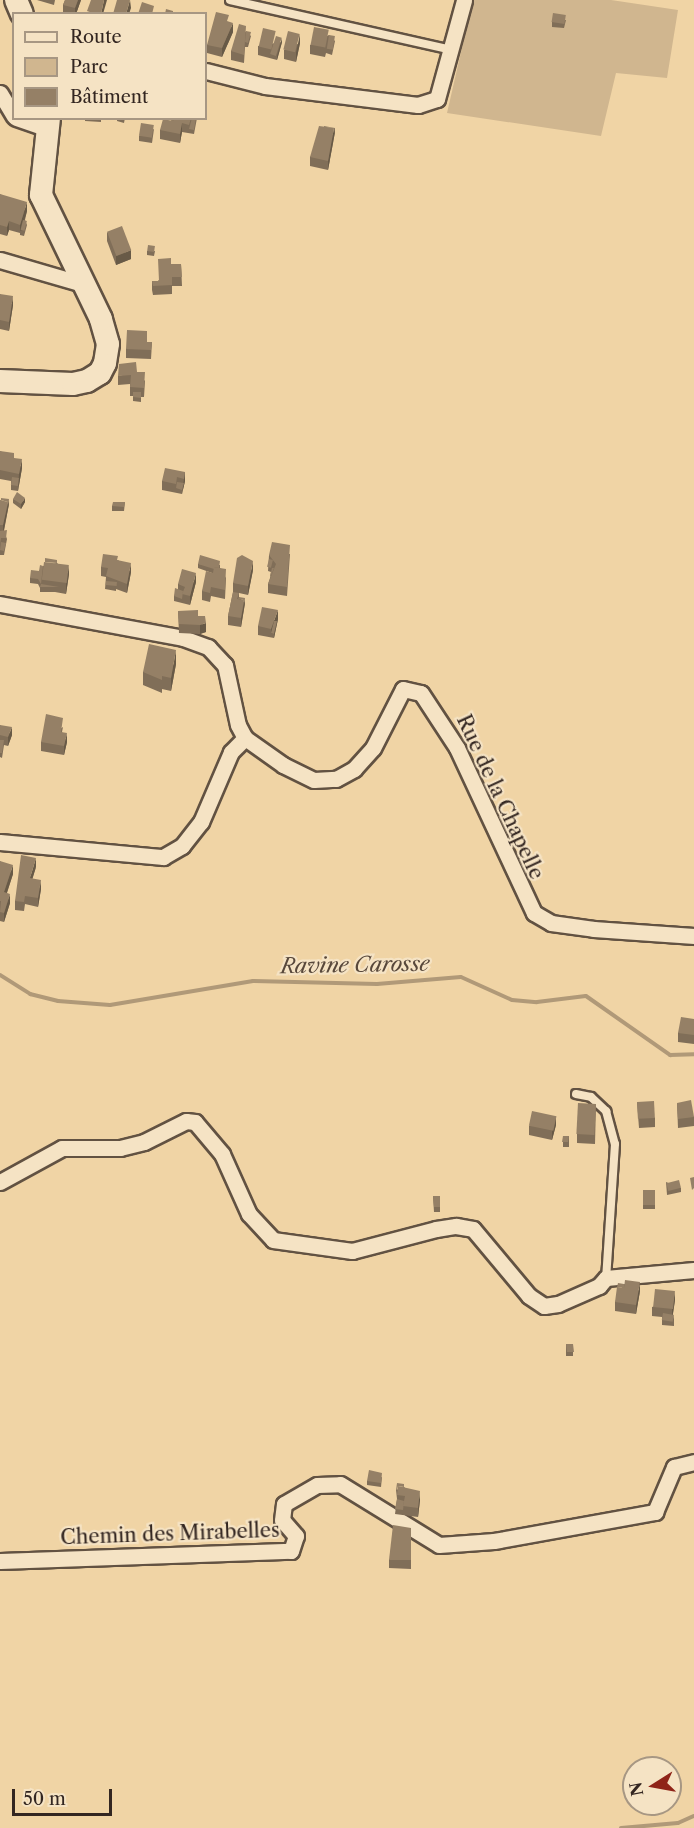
<!DOCTYPE html>
<html>
<head>
<meta charset="utf-8">
<style>
  body { margin:0 }
  #map { position:relative; width:694px; height:1828px; overflow:hidden; background:#f0d4a5; font-family:"Libre Caslon Text",serif }
  div>[style] { position:absolute }
  [style*='--x'] { left:calc(var(--x)*1px); top:calc(var(--y)*1px); width:calc(var(--w)*1px); rotate:calc(var(--a)*1deg) }
  .green>* { inset:0; background:#d0b68f }
  .stream>* { height:4px; margin:-2px; padding:0 2px; transform-origin:2px; border-radius:2px; background:#b09978 }
  .roads { filter:drop-shadow(2px 0 #625242) drop-shadow(-2px 0 #625242) drop-shadow(0 2px #625242) drop-shadow(0 -2px #625242) }
  .lane>* { height:8px; margin:-4px; padding:0 4px; transform-origin:4px; border-radius:4px; background:#f5e3c4 }
  .street>* { height:15px; margin:-7.5px; padding:0 7.5px; transform-origin:7.5px; border-radius:7.5px; background:#f5e3c4 }
  .secondary>* { height:22px; margin:-11px; padding:0 11px; transform-origin:11px; border-radius:11px; background:#f5e3c4 }
  .wall>* { inset:0; background:#806e58; transform-origin:0 0 }
  .shaded-wall>* { inset:0; background:#685a47 }
  .building>* { inset:0; background:#958066; transform-origin:0 0 }
  span { translate:-50% -50%; white-space:nowrap; text-align:center; line-height:1.15; -webkit-text-stroke:4.5px #f5e3c4; paint-order:stroke }
  .street-label { font-size:20px; color:#332621 }
  .water-label { font-size:21px; color:#58483b; font-style:italic }
  .legend { position:absolute; left:12px; top:12px; width:195px; height:108px; box-sizing:border-box; background:#f5e3c4; border:2px solid #a79783; margin:0; padding:8px 10px; list-style:none; font-size:18px; color:#332621 }
  .legend li { display:flex; align-items:center; gap:12px; height:30px }
  .legend b { width:30px; border:2px solid #a79783 }
  .north { position:absolute; left:622px; top:1756px; width:60px; height:60px; box-sizing:border-box; background:#f5e3c4; border:2px solid #a79783; border-radius:50%; rotate:259deg; font-size:16px; font-weight:700; line-height:24px; text-align:center; color:#332621 }
  .north::after { content:''; display:block; margin:auto; width:21px; height:27px; background:#8f2418; clip-path:polygon(50% 0,100% 100%,50% 72%,0 100%) }
  .scale { position:absolute; left:12px; top:1789px; width:100px; height:27px; box-sizing:border-box; border:3px solid #332621; border-top:0; padding-left:8px; font-size:18px; line-height:21px; white-space:nowrap; color:#332621; -webkit-text-stroke:4px #f5e3c4; paint-order:stroke }
</style>
</head>
<body>
<div id="map">
  <div class="green">
    <i style="clip-path:polygon(473px 0,611px 0,678px 10px,667px 78px,616px 73px,601px 136px,447px 113px)"></i>
  </div>
  <div class="stream">
    <i style="--x:0;--y:975;--w:36;--a:32"></i>
    <i style="--x:30;--y:994;--w:29;--a:14"></i>
    <i style="--x:58;--y:1001;--w:52;--a:4.4"></i>
    <i style="--x:110;--y:1005;--w:145;--a:-9.5"></i>
    <i style="--x:253;--y:981;--w:124;--a:1.4"></i>
    <i style="--x:377;--y:984;--w:84;--a:-4.8"></i>
    <i style="--x:461;--y:977;--w:56;--a:24.3"></i>
    <i style="--x:512;--y:1000;--w:25;--a:5"></i>
    <i style="--x:537;--y:1002;--w:49;--a:-7"></i>
    <i style="--x:586;--y:996;--w:103;--a:35.1"></i>
    <i style="--x:670;--y:1055;--w:24;--a:-2"></i>
    <i style="--x:621;--y:1828;--w:57;--a:-5"></i>
    <i style="--x:678;--y:1823;--w:17;--a:-24"></i>
  </div>
  <div class="roads">
    <div class="lane">
      <i style="--x:230;--y:0;--w:227;--a:12.7"></i>
      <i style="--x:576;--y:1094;--w:15;--a:11"></i>
      <i style="--x:591;--y:1097;--w:21;--a:43"></i>
      <i style="--x:606;--y:1111;--w:34;--a:75"></i>
      <i style="--x:615;--y:1144;--w:134;--a:93.8"></i>
    </div>
    <div class="street">
      <i style="--x:206;--y:71;--w:61;--a:14.3"></i>
      <i style="--x:265;--y:86;--w:154;--a:7.1"></i>
      <i style="--x:418;--y:105;--w:20;--a:-18"></i>
      <i style="--x:437;--y:99;--w:103;--a:-74.7"></i>
      <i style="--x:0;--y:93;--w:27;--a:59"></i>
      <i style="--x:16;--y:118;--w:36;--a:19"></i>
      <i style="--x:0;--y:260;--w:90;--a:16.2"></i>
      <i style="--x:0;--y:604;--w:186;--a:10.5"></i>
      <i style="--x:183;--y:638;--w:27;--a:20"></i>
      <i style="--x:208;--y:647;--w:25;--a:47"></i>
      <i style="--x:225;--y:665;--w:61;--a:77.8"></i>
      <i style="--x:238;--y:725;--w:15;--a:62"></i>
      <i style="--x:245;--y:738;--w:47;--a:35.4"></i>
      <i style="--x:283;--y:765;--w:34;--a:26"></i>
      <i style="--x:314;--y:780;--w:22;--a:-3"></i>
      <i style="--x:336;--y:779;--w:21;--a:-29"></i>
      <i style="--x:354;--y:769;--w:28;--a:-48"></i>
      <i style="--x:373;--y:748;--w:66;--a:-63"></i>
      <i style="--x:403;--y:689;--w:18;--a:13"></i>
      <i style="--x:421;--y:693;--w:66;--a:56.8"></i>
      <i style="--x:457;--y:748;--w:182;--a:65"></i>
      <i style="--x:534;--y:913;--w:20;--a:30"></i>
      <i style="--x:551;--y:923;--w:43;--a:7.9"></i>
      <i style="--x:594;--y:929;--w:100;--a:4"></i>
      <i style="--x:0;--y:842;--w:164;--a:5.3"></i>
      <i style="--x:163;--y:857;--w:22;--a:-30"></i>
      <i style="--x:182;--y:846;--w:31;--a:-52"></i>
      <i style="--x:201;--y:822;--w:76;--a:-66.8"></i>
      <i style="--x:231;--y:752;--w:20;--a:-45"></i>
      <i style="--x:0;--y:1182;--w:71;--a:-28.7"></i>
      <i style="--x:62;--y:1148;--w:58;--a:0"></i>
      <i style="--x:120;--y:1148;--w:25;--a:-14"></i>
      <i style="--x:144;--y:1142;--w:47;--a:-26.6"></i>
      <i style="--x:186;--y:1121;--w:9;--a:6"></i>
      <i style="--x:195;--y:1122;--w:42;--a:49.8"></i>
      <i style="--x:222;--y:1154;--w:66;--a:65.8"></i>
      <i style="--x:249;--y:1214;--w:35;--a:47"></i>
      <i style="--x:273;--y:1240;--w:80;--a:7.9"></i>
      <i style="--x:352;--y:1251;--w:87;--a:-14.7"></i>
      <i style="--x:436;--y:1229;--w:20;--a:-9"></i>
      <i style="--x:456;--y:1226;--w:17;--a:10"></i>
      <i style="--x:473;--y:1229;--w:87;--a:50.1"></i>
      <i style="--x:529;--y:1296;--w:18;--a:34"></i>
      <i style="--x:544;--y:1306;--w:14;--a:-8"></i>
      <i style="--x:558;--y:1304;--w:45;--a:-23.7"></i>
      <i style="--x:599;--y:1286;--w:11;--a:-49"></i>
      <i style="--x:606;--y:1278;--w:88;--a:-5.2"></i>
      <i style="--x:0;--y:1561;--w:291;--a:-2"></i>
      <i style="--x:291;--y:1551;--w:16;--a:-72"></i>
      <i style="--x:296;--y:1536;--w:21;--a:-131"></i>
      <i style="--x:282;--y:1520;--w:16;--a:-83"></i>
      <i style="--x:284;--y:1504;--w:38;--a:-30"></i>
      <i style="--x:317;--y:1485;--w:23;--a:-2"></i>
      <i style="--x:340;--y:1484;--w:116;--a:31.6"></i>
      <i style="--x:439;--y:1545;--w:55;--a:-4.2"></i>
      <i style="--x:494;--y:1541;--w:164;--a:-10.2"></i>
      <i style="--x:655;--y:1512;--w:49;--a:-67.1"></i>
      <i style="--x:674;--y:1467;--w:21;--a:-14"></i>
    </div>
    <div class="secondary">
      <i style="--x:16;--y:0;--w:15;--a:67"></i>
      <i style="--x:0;--y:381;--w:73;--a:2.4"></i>
      <i style="--x:73;--y:384;--w:14;--a:-12"></i>
      <i style="--x:87;--y:381;--w:15;--a:-32"></i>
      <i style="--x:100;--y:373;--w:11;--a:-63"></i>
      <i style="--x:105;--y:363;--w:19;--a:-81"></i>
      <i style="--x:108;--y:344;--w:26;--a:-106"></i>
      <i style="--x:101;--y:319;--w:138;--a:-115.8"></i>
      <i style="--x:41;--y:195;--w:77;--a:-84.1"></i>
    </div>
  </div>
  <div class="wall">
    <i style="clip-path:polygon(37px 0,55px 0,54px 5px)"></i>
    <i style="clip-path:polygon(65px 0,81px 0,76px 14px,63px 14px,63px 5px)"></i>
    <i style="clip-path:polygon(566px 20px,564px 28px,552px 27px,552px 22px)"></i>
    <i style="clip-path:polygon(229px 22px,233px 32px,222px 57px,207px 53px,207px 45px)"></i>
    <i style="clip-path:polygon(246px 31px,251px 36px,248px 47px,245px 47px,244px 63px,231px 60px,231px 51px)"></i>
    <i style="clip-path:polygon(329px 35px,335px 41px,332px 55px,326px 53px,325px 57px,310px 54px,310px 45px)"></i>
    <i style="clip-path:polygon(282px 42px,277px 60px,258px 55px,258px 46px)"></i>
    <i style="clip-path:polygon(300px 43px,296px 62px,284px 59px,284px 50px)"></i>
    <i style="clip-path:polygon(85px 118px,101px 118px,101px 122px,85px 121px)"></i>
    <i style="clip-path:polygon(117px 118px,125px 118px,124px 123px,117px 121px)"></i>
    <i style="clip-path:polygon(197px 118px,194px 134px,182px 132px,180px 143px,160px 139px,160px 130px,173px 119px)"></i>
    <i style="clip-path:polygon(154px 129px,152px 143px,139px 141px,139px 136px)"></i>
    <i style="clip-path:polygon(335px 132px,328px 170px,310px 166px,310px 157px)"></i>
    <i style="clip-path:polygon(0 194px,27px 211px,25px 220px,27px 225px,24px 236px,20px 235px,20px 233px,9px 230px,7px 236px,0 234px)"></i>
    <i style="clip-path:polygon(107px 232px,131px 259px,116px 265px,107px 241px)"></i>
    <i style="clip-path:polygon(147px 251px,155px 251px,154px 256px,147px 255px)"></i>
    <i style="clip-path:polygon(171px 264px,181px 264px,182px 286px,172px 286px,172px 294px,153px 295px,152px 290px,152px 281px,158px 281px)"></i>
    <i style="clip-path:polygon(0 294px,13px 305px,9px 331px,0 329px)"></i>
    <i style="clip-path:polygon(147px 342px,152px 342px,151px 359px,126px 358px,126px 349px)"></i>
    <i style="clip-path:polygon(137px 372px,145px 381px,144px 397px,141px 397px,141px 402px,133px 401px,133px 396px,130px 396px,130px 384px,118px 385px,118px 376px)"></i>
    <i style="clip-path:polygon(0 451px,14px 458px,22px 468px,18px 491px,11px 490px,11px 481px,0 479px)"></i>
    <i style="clip-path:polygon(185px 472px,185px 481px,182px 494px,162px 490px,162px 481px)"></i>
    <i style="clip-path:polygon(13px 499px,25px 502px,21px 509px,13px 503px)"></i>
    <i style="clip-path:polygon(0 500px,9px 504px,4px 531px,7px 539px,4px 555px,0 555px)"></i>
    <i style="clip-path:polygon(125px 502px,124px 511px,112px 511px,112px 506px)"></i>
    <i style="clip-path:polygon(290px 554px,287px 596px,268px 593px,268px 584px,270px 578px,271px 572px,268px 571px,269px 555px)"></i>
    <i style="clip-path:polygon(118px 560px,131px 572px,127px 593px,116px 589px,116px 591px,105px 589px,106px 577px,101px 576px,101px 567px)"></i>
    <i style="clip-path:polygon(57px 563px,69px 574px,66px 594px,55px 592px,40px 592px,40px 588px,38px 584px,30px 583px,30px 578px,39px 571px,43px 566px)"></i>
    <i style="clip-path:polygon(198px 564px,220px 565px,220px 568px,226px 578px,225px 599px,211px 596px,210px 602px,202px 600px,202px 591px,212px 573px,198px 568px)"></i>
    <i style="clip-path:polygon(253px 570px,248px 595px,239px 593px,239px 597px,245px 603px,241px 627px,228px 625px,228px 616px,233px 592px,233px 583px)"></i>
    <i style="clip-path:polygon(196px 582px,190px 605px,174px 601px,174px 596px,178px 589px,178px 584px)"></i>
    <i style="clip-path:polygon(178px 611px,198px 616px,206px 632px,200px 634px,179px 633px)"></i>
    <i style="clip-path:polygon(278px 619px,274px 638px,258px 635px,258px 626px)"></i>
    <i style="clip-path:polygon(176px 664px,171px 691px,162px 689px,162px 693px,143px 685px,143px 672px)"></i>
    <i style="clip-path:polygon(0 725px,12px 735px,8px 746px,4px 745px,2px 758px,0 757px)"></i>
    <i style="clip-path:polygon(63px 727px,62px 732px,67px 742px,64px 755px,41px 751px,41px 742px)"></i>
    <i style="clip-path:polygon(0 861px,13px 874px,7px 893px,10px 903px,4px 922px,0 921px)"></i>
    <i style="clip-path:polygon(36px 867px,32px 879px,41px 889px,38px 907px,25px 904px,24px 911px,15px 910px,15px 901px)"></i>
    <i style="clip-path:polygon(694px 1019px,694px 1044px,678px 1042px,678px 1033px)"></i>
    <i style="clip-path:polygon(637px 1102px,655px 1118px,655px 1127px,639px 1128px)"></i>
    <i style="clip-path:polygon(677px 1103px,694px 1117px,694px 1126px,678px 1128px)"></i>
    <i style="clip-path:polygon(596px 1104px,595px 1144px,577px 1143px,577px 1134px)"></i>
    <i style="clip-path:polygon(556px 1125px,552px 1140px,529px 1135px,529px 1126px)"></i>
    <i style="left:563px;top:1136px;width:6px;height:11px"></i>
    <i style="clip-path:polygon(666px 1182px,681px 1188px,681px 1192px,667px 1195px)"></i>
    <i style="left:655px;top:1190px;width:19px;height:12px;rotate:90deg"></i>
    <i style="clip-path:polygon(433px 1196px,440px 1196px,440px 1212px,434px 1212px)"></i>
    <i style="clip-path:polygon(624px 1284px,640px 1291px,636px 1314px,615px 1311px,615px 1302px)"></i>
    <i style="clip-path:polygon(675px 1300px,673px 1314px,674px 1319px,674px 1326px,662px 1325px,662px 1317px,652px 1316px,652px 1307px)"></i>
    <i style="left:566px;top:1344px;width:7px;height:12px"></i>
    <i style="clip-path:polygon(382px 1477px,381px 1487px,367px 1485px,367px 1481px)"></i>
    <i style="clip-path:polygon(404px 1487px,420px 1500px,418px 1517px,395px 1514px,397px 1499px,396px 1490px)"></i>
    <i style="clip-path:polygon(411px 1528px,411px 1569px,389px 1568px,389px 1560px)"></i>
  </div>
  <div class="shaded-wall">
    <i style="clip-path:polygon(78px 0,81px 0,76px 14px,75px 14px,75px 8px)"></i>
    <i style="clip-path:polygon(104px 0,107px 0,103px 14px,101px 14px)"></i>
    <i style="clip-path:polygon(130px 0,131px 8px,129px 14px,126px 14px)"></i>
    <i style="clip-path:polygon(233px 23px,233px 32px,222px 57px,222px 48px)"></i>
    <i style="clip-path:polygon(300px 34px,300px 43px,296px 62px,296px 53px)"></i>
    <i style="clip-path:polygon(282px 38px,282px 42px,277px 60px,277px 56px)"></i>
    <i style="clip-path:polygon(182px 123px,182px 132px,180px 143px,180px 134px)"></i>
    <i style="clip-path:polygon(334px 128px,335px 128px,335px 132px,328px 170px,328px 161px)"></i>
    <i style="clip-path:polygon(27px 202px,27px 211px,21px 231px,20px 230px,20px 225px)"></i>
    <i style="clip-path:polygon(9px 221px,9px 230px,7px 236px,7px 227px)"></i>
    <i style="clip-path:polygon(131px 250px,131px 259px,116px 265px,116px 256px)"></i>
    <i style="clip-path:polygon(13px 296px,13px 305px,9px 331px,9px 322px)"></i>
    <i style="clip-path:polygon(22px 459px,22px 468px,18px 491px,19px 474px)"></i>
    <i style="clip-path:polygon(185px 472px,185px 481px,182px 494px,184px 479px)"></i>
    <i style="clip-path:polygon(25px 498px,25px 502px,21px 509px,21px 504px)"></i>
    <i style="clip-path:polygon(9px 499px,9px 504px,3px 534px,3px 525px)"></i>
    <i style="clip-path:polygon(253px 561px,253px 570px,248px 595px,248px 586px)"></i>
    <i style="clip-path:polygon(131px 563px,131px 572px,127px 593px,127px 584px)"></i>
    <i style="clip-path:polygon(69px 565px,69px 574px,66px 594px,66px 585px)"></i>
    <i style="clip-path:polygon(196px 573px,196px 582px,190px 605px,190px 596px)"></i>
    <i style="clip-path:polygon(245px 598px,245px 603px,241px 627px,241px 618px)"></i>
    <i style="clip-path:polygon(278px 610px,278px 619px,274px 638px,274px 634px,271px 633px,271px 629px)"></i>
    <i style="clip-path:polygon(206px 623px,206px 632px,200px 634px,200px 625px)"></i>
    <i style="clip-path:polygon(176px 650px,176px 664px,171px 691px,171px 678px)"></i>
    <i style="clip-path:polygon(12px 727px,12px 735px,8px 746px,8px 737px)"></i>
    <i style="clip-path:polygon(67px 733px,67px 742px,64px 755px,64px 746px)"></i>
    <i style="clip-path:polygon(36px 858px,36px 867px,30px 887px,30px 878px)"></i>
    <i style="clip-path:polygon(13px 865px,13px 874px,4px 901px,4px 892px)"></i>
    <i style="clip-path:polygon(41px 880px,41px 889px,38px 907px,38px 898px)"></i>
    <i style="clip-path:polygon(10px 894px,10px 903px,4px 922px,4px 913px)"></i>
    <i style="clip-path:polygon(556px 1116px,556px 1125px,552px 1140px,552px 1132px)"></i>
    <i style="clip-path:polygon(640px 1282px,640px 1291px,636px 1314px,636px 1305px)"></i>
    <i style="clip-path:polygon(675px 1291px,675px 1300px,672px 1319px,672px 1310px)"></i>
    <i style="clip-path:polygon(420px 1491px,420px 1500px,418px 1517px,418px 1508px)"></i>
  </div>
  <div class="building">
    <i style="clip-path:polygon(65px 0,78px 0,75px 8px,63px 5px)"></i>
    <i style="clip-path:polygon(91px 0,104px 0,101px 14px,95px 14px,87px 11px)"></i>
    <i style="clip-path:polygon(117px 0,130px 0,126px 14px,113px 14px)"></i>
    <i style="clip-path:polygon(142px 2px,154px 6px,152px 14px,138px 14px)"></i>
    <i style="clip-path:polygon(166px 9px,173px 11px,173px 14px,165px 14px)"></i>
    <i style="clip-path:polygon(216px 12px,229px 15px,227px 21px,233px 23px,222px 48px,207px 45px)"></i>
    <i style="left:553px;top:13px;width:13px;height:9px;rotate:9deg"></i>
    <i style="clip-path:polygon(239px 24px,246px 26px,244px 55px,231px 51px)"></i>
    <i style="left:314px;top:27px;width:15px;height:18px;rotate:11deg"></i>
    <i style="left:263px;top:28px;width:13px;height:19px;rotate:13deg"></i>
    <i style="clip-path:polygon(246px 31px,251px 32px,248px 43px,245px 42px)"></i>
    <i style="left:288px;top:31px;width:12px;height:19px;rotate:14deg"></i>
    <i style="left:329px;top:35px;width:6px;height:14px;rotate:9deg"></i>
    <i style="left:276px;top:36px;width:6px;height:19px;rotate:18deg"></i>
    <i style="clip-path:polygon(164px 118px,171px 118px,173px 119px,173px 121px)"></i>
    <i style="clip-path:polygon(174px 118px,191px 118px,189px 125px,182px 123px,180px 134px,160px 130px,163px 119px,173px 121px)"></i>
    <i style="clip-path:polygon(192px 118px,196px 118px,194px 130px,189px 129px)"></i>
    <i style="left:141px;top:123px;width:13px;height:13px;rotate:9deg"></i>
    <i style="clip-path:polygon(319px 126px,334px 128px,328px 161px,310px 157px)"></i>
    <i style="clip-path:polygon(324px 126px,335px 128px,334px 133px,334px 128px,324px 127px)"></i>
    <i style="clip-path:polygon(0 194px,27px 202px,20px 225px,9px 221px,7px 227px,0 225px)"></i>
    <i style="left:23px;top:220px;width:4px;height:10px;rotate:14deg"></i>
    <i style="left:122px;top:226px;width:26px;height:16px;rotate:69deg"></i>
    <i style="left:148px;top:245px;width:7px;height:6px;rotate:8deg"></i>
    <i style="clip-path:polygon(171px 258px,171px 264px,181px 264px,182px 277px,172px 277px,172px 285px,153px 286px,152px 281px,159px 281px,158px 259px)"></i>
    <i style="clip-path:polygon(0 294px,13px 296px,9px 322px,0 320px)"></i>
    <i style="clip-path:polygon(127px 330px,147px 331px,147px 342px,152px 342px,151px 350px,126px 349px)"></i>
    <i style="clip-path:polygon(136px 362px,137px 372px,145px 372px,144px 388px,130px 387px,131px 375px,118px 376px,119px 364px)"></i>
    <i style="clip-path:polygon(133px 392px,141px 392px,141px 398px,133px 397px)"></i>
    <i style="clip-path:polygon(0 451px,14px 453px,14px 458px,22px 459px,19px 474px,0 470px)"></i>
    <i style="clip-path:polygon(165px 468px,185px 472px,184px 479px,177px 477px,176px 484px,162px 481px)"></i>
    <i style="left:12px;top:477px;width:7px;height:8px;rotate:8deg"></i>
    <i style="clip-path:polygon(177px 482px,184px 483px,182px 490px,176px 488px)"></i>
    <i style="clip-path:polygon(17px 492px,25px 498px,21px 504px,13px 499px)"></i>
    <i style="clip-path:polygon(1px 498px,9px 499px,8px 506px,8px 502px,1px 500px)"></i>
    <i style="clip-path:polygon(0 500px,8px 502px,3px 525px,0 525px)"></i>
    <i style="clip-path:polygon(113px 502px,125px 502px,124px 507px,112px 506px)"></i>
    <i style="clip-path:polygon(7px 530px,6px 538px,1px 538px,0 545px,0 531px)"></i>
    <i style="clip-path:polygon(1px 542px,6px 543px,4px 551px,0 550px)"></i>
    <i style="clip-path:polygon(272px 542px,290px 545px,287px 587px,268px 584px,276px 564px,269px 555px)"></i>
    <i style="clip-path:polygon(103px 554px,118px 556px,117px 560px,131px 563px,127px 584px,106px 576px,108px 568px,101px 567px)"></i>
    <i style="clip-path:polygon(200px 555px,220px 561px,219px 568px,214px 567px,214px 569px,198px 564px)"></i>
    <i style="clip-path:polygon(242px 555px,253px 561px,248px 586px,233px 583px,237px 558px)"></i>
    <i style="clip-path:polygon(45px 558px,57px 560px,57px 563px,45px 562px)"></i>
    <i style="left:269px;top:559px;width:4px;height:8px;rotate:14deg"></i>
    <i style="left:44px;top:562px;width:25px;height:18px;rotate:7deg"></i>
    <i style="clip-path:polygon(40px 565px,43px 566px,41px 584px,38px 579px,30px 578px,31px 570px,39px 571px)"></i>
    <i style="clip-path:polygon(214px 567px,226px 569px,225px 590px,211px 587px,210px 593px,202px 591px,206px 571px,213px 573px)"></i>
    <i style="clip-path:polygon(272px 568px,274px 568px,271px 576px,270px 576px)"></i>
    <i style="clip-path:polygon(182px 569px,196px 573px,190px 596px,182px 594px,185px 587px,178px 584px)"></i>
    <i style="left:106px;top:581px;width:11px;height:4px;rotate:5deg"></i>
    <i style="clip-path:polygon(41px 584px,59px 587px,40px 587px)"></i>
    <i style="clip-path:polygon(175px 588px,183px 591px,182px 599px,174px 596px)"></i>
    <i style="clip-path:polygon(233px 592px,239px 593px,237px 599px,244px 600px,241px 618px,228px 616px)"></i>
    <i style="clip-path:polygon(239px 597px,245px 598px,244px 605px,244px 600px,238px 599px)"></i>
    <i style="clip-path:polygon(262px 607px,278px 610px,271px 629px,258px 626px)"></i>
    <i style="clip-path:polygon(198px 610px,198px 616px,205px 616px,206px 623px,200px 625px,179px 624px,178px 611px)"></i>
    <i style="clip-path:polygon(274px 621px,277px 621px,274px 634px,271px 633px)"></i>
    <i style="clip-path:polygon(149px 644px,176px 650px,171px 678px,162px 676px,162px 680px,143px 672px)"></i>
    <i style="clip-path:polygon(46px 714px,63px 718px,61px 732px,67px 733px,64px 746px,41px 742px)"></i>
    <i style="clip-path:polygon(0 725px,12px 727px,8px 737px,0 735px)"></i>
    <i style="clip-path:polygon(0 740px,4px 740px,2px 753px,0 753px)"></i>
    <i style="clip-path:polygon(21px 855px,36px 858px,30px 878px,41px 880px,38px 898px,25px 896px,24px 902px,15px 901px)"></i>
    <i style="clip-path:polygon(0 861px,13px 865px,4px 892px,10px 894px,4px 913px,0 912px,1px 901px,0 901px)"></i>
    <i style="clip-path:polygon(681px 1017px,694px 1019px,694px 1035px,678px 1033px)"></i>
    <i style="clip-path:polygon(691px 1100px,694px 1117px,678px 1119px,677px 1103px)"></i>
    <i style="left:654px;top:1101px;width:17px;height:17px;rotate:87deg"></i>
    <i style="left:578px;top:1103px;width:18px;height:31px;rotate:3deg"></i>
    <i style="left:532px;top:1111px;width:25px;height:15px;rotate:12deg"></i>
    <i style="clip-path:polygon(563px 1136px,569px 1136px,568px 1142px,562px 1142px)"></i>
    <i style="clip-path:polygon(694px 1177px,694px 1188px,692px 1190px,690px 1178px)"></i>
    <i style="left:679px;top:1180px;width:8px;height:13px;rotate:76deg"></i>
    <i style="left:655px;top:1190px;width:15px;height:12px;rotate:90deg"></i>
    <i style="clip-path:polygon(433px 1196px,440px 1196px,440px 1207px,434px 1207px)"></i>
    <i style="clip-path:polygon(625px 1280px,640px 1282px,636px 1305px,615px 1302px,617px 1287px,624px 1288px)"></i>
    <i style="clip-path:polygon(618px 1283px,624px 1284px,624px 1288px,617px 1287px)"></i>
    <i style="left:655px;top:1289px;width:20px;height:18px;rotate:6deg"></i>
    <i style="left:663px;top:1313px;width:11px;height:7px;rotate:10deg"></i>
    <i style="clip-path:polygon(566px 1344px,573px 1344px,574px 1352px,567px 1352px)"></i>
    <i style="clip-path:polygon(369px 1470px,382px 1473px,381px 1483px,367px 1481px)"></i>
    <i style="clip-path:polygon(397px 1483px,404px 1484px,404px 1487px,398px 1486px,397px 1490px,396px 1490px)"></i>
    <i style="clip-path:polygon(398px 1486px,420px 1491px,418px 1508px,403px 1506px,405px 1496px,397px 1495px)"></i>
    <i style="clip-path:polygon(397px 1499px,404px 1501px,403px 1510px,395px 1509px)"></i>
    <i style="clip-path:polygon(393px 1525px,411px 1528px,411px 1560px,389px 1560px)"></i>
  </div>
  <div class="street-label">
    <span style="left:500px;top:797px;rotate:65deg">Rue de la Chapelle</span>
    <span style="left:170px;top:1534px;rotate:-2deg">Chemin des Mirabelles</span>
  </div>
  <div class="water-label">
    <span style="left:355px;top:965px;rotate:-1deg">Ravine Carosse</span>
  </div>
  <ul class="legend">
  <li><b style="height:8px;background:#f5e3c4"></b>Route</li>
  <li><b style="height:16px;background:#d0b68f"></b>Parc</li>
  <li><b style="height:16px;background:#958066"></b>Bâtiment</li>
  </ul>
  <div class="north">N</div>
  <div class="scale">50 m</div>
</div>
</body>
</html>
